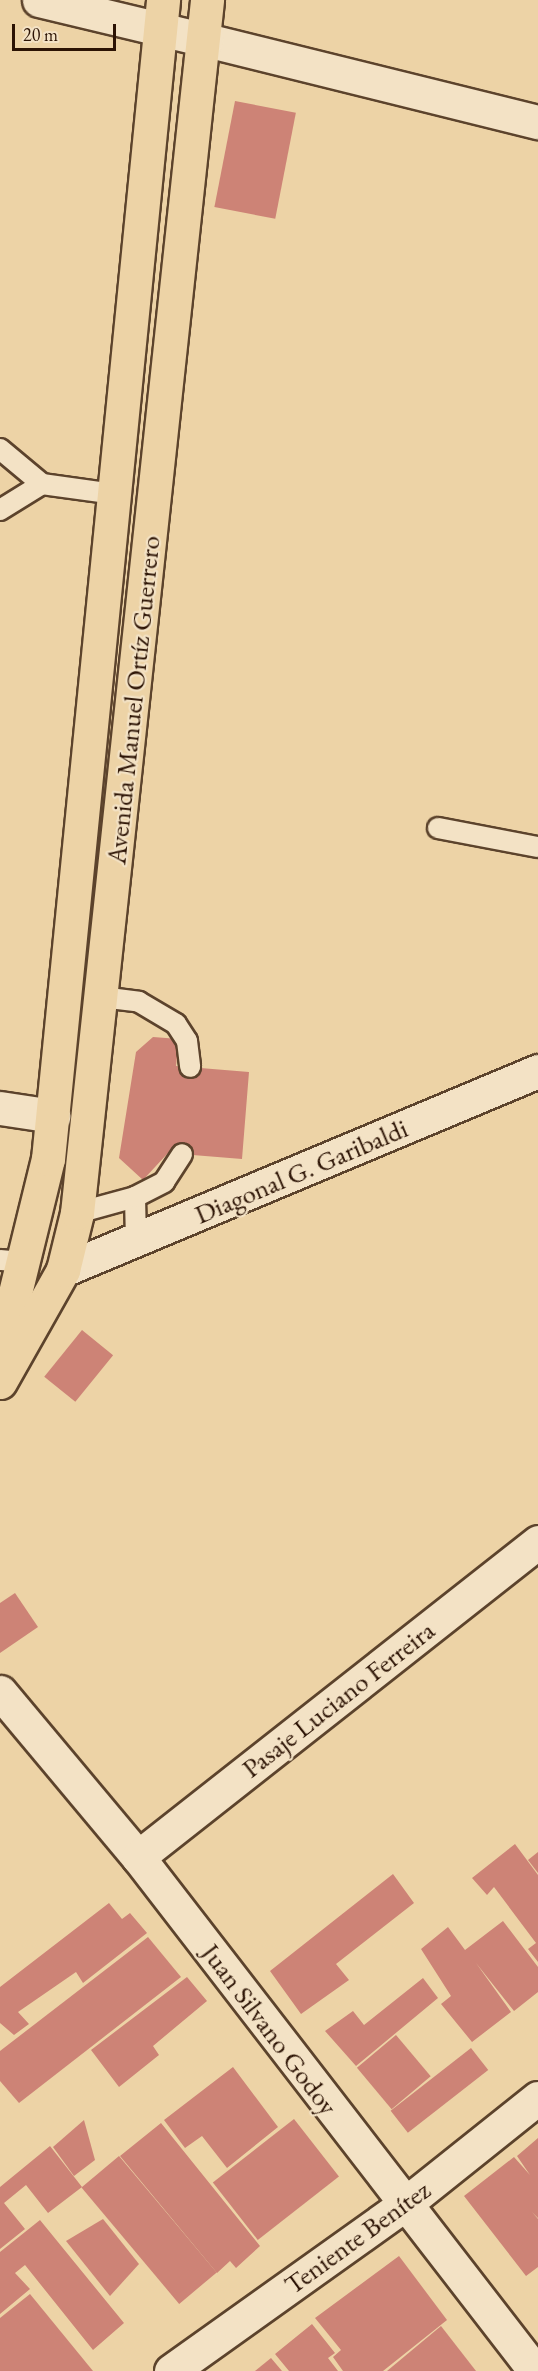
<!DOCTYPE html>
<html>
<head>
<meta charset="utf-8">
<style>
  body { margin:0 }
  #map { position:relative; width:538px; height:2371px; overflow:hidden; background:#edd3a6; font-family:"EB Garamond",serif }
  div>[style] { position:absolute }
  [style*='--x'] { left:calc(var(--x)*1px); top:calc(var(--y)*1px); width:calc(var(--w)*1px); rotate:calc(var(--a)*1deg) }
  .building>* { inset:0; background:#cd8376; transform-origin:0 0 }
  .roads { filter:drop-shadow(2px 0 #5c432c) drop-shadow(-2px 0 #5c432c) drop-shadow(0 2px #5c432c) drop-shadow(0 -2px #5c432c) }
  .service>* { height:20px; margin:-10px; padding:0 10px; transform-origin:10px; border-radius:10px; background:#f3e2c5 }
  .minor>* { height:33px; margin:-16.5px; padding:0 16.5px; transform-origin:16.5px; border-radius:16.5px; background:#f3e2c5 }
  .tertiary>* { height:33px; margin:-16.5px; padding:0 16.5px; transform-origin:16.5px; border-radius:16.5px; background:#f3e2c5 }
  .primary>* { height:33px; margin:-16.5px; padding:0 16.5px; transform-origin:16.5px; border-radius:16.5px; background:#edd3a6 }
  span { translate:-50% -50%; white-space:nowrap; text-align:center; line-height:1.15; -webkit-text-stroke:4.5px #f3e2c5; paint-order:stroke }
  .street-label { font-size:27px; color:#2c1304 }
  .scale { position:absolute; left:12px; top:24px; width:104px; height:27px; box-sizing:border-box; border:3px solid #2c1304; border-top:0; padding-left:8px; font-size:18px; line-height:21px; white-space:nowrap; color:#2c1304; -webkit-text-stroke:4px #f3e2c5; paint-order:stroke }
</style>
</head>
<body>
<div id="map">
  <div class="building">
    <i style="left:235px;top:101px;width:62px;height:108px;rotate:11deg"></i>
    <i style="clip-path:polygon(153px 1037px,179px 1039px,176px 1066px,249px 1072px,242px 1159px,168px 1153px,143px 1180px,119px 1158px,136px 1052px)"></i>
    <i style="left:82px;top:1330px;width:40px;height:60px;rotate:39deg"></i>
    <i style="clip-path:polygon(15px 1593px,38px 1627px,0 1653px,0 1603px)"></i>
    <i style="clip-path:polygon(515px 1844px,538px 1875px,538px 1962px,528px 1949px,536px 1943px,494px 1887px,487px 1895px,472px 1878px)"></i>
    <i style="clip-path:polygon(538px 1852px,538px 1873px,528px 1860px)"></i>
    <i style="clip-path:polygon(393px 1874px,414px 1903px,336px 1964px,349px 1980px,301px 2014px,270px 1971px)"></i>
    <i style="clip-path:polygon(109px 1903px,122px 1919px,130px 1913px,147px 1933px,83px 1983px,76px 1972px,18px 2012px,29px 2024px,14px 2035px,0 2023px,0 1987px)"></i>
    <i style="clip-path:polygon(503px 1921px,538px 1967px,538px 1992px,514px 2011px,476px 1963px,511px 2012px,472px 2042px,441px 2004px,451px 1996px,421px 1949px,448px 1927px,465px 1950px)"></i>
    <i style="clip-path:polygon(148px 1937px,181px 1977px,19px 2103px,0 2081px,0 2051px)"></i>
    <i style="clip-path:polygon(187px 1977px,207px 2001px,153px 2046px,159px 2055px,119px 2087px,91px 2050px)"></i>
    <i style="clip-path:polygon(423px 1978px,438px 1998px,356px 2066px,325px 2031px,353px 2011px,364px 2025px)"></i>
    <i style="left:396px;top:2035px;width:54px;height:51px;rotate:50deg"></i>
    <i style="left:471px;top:2048px;width:28px;height:102px;rotate:52deg"></i>
    <i style="clip-path:polygon(233px 2067px,278px 2127px,227px 2168px,202px 2136px,185px 2148px,164px 2120px)"></i>
    <i style="left:294px;top:2119px;width:73px;height:103px;rotate:52deg"></i>
    <i style="clip-path:polygon(84px 2120px,95px 2160px,74px 2176px,53px 2147px)"></i>
    <i style="clip-path:polygon(161px 2123px,260px 2246px,236px 2268px,230px 2261px,217px 2273px,120px 2156px)"></i>
    <i style="clip-path:polygon(538px 2138px,538px 2218px,532px 2212px,538px 2219px,538px 2267px,526px 2276px,464px 2196px,514px 2157px,530px 2175px,517px 2156px)"></i>
    <i style="clip-path:polygon(50px 2146px,82px 2187px,48px 2213px,26px 2185px,4px 2203px,25px 2229px,0 2249px,0 2187px)"></i>
    <i style="left:119px;top:2156px;width:152px;height:49px;rotate:50deg"></i>
    <i style="clip-path:polygon(103px 2219px,139px 2264px,110px 2296px,66px 2241px)"></i>
    <i style="clip-path:polygon(40px 2220px,124px 2323px,93px 2350px,25px 2265px,15px 2273px,30px 2289px,0 2314px,0 2252px)"></i>
    <i style="clip-path:polygon(399px 2256px,447px 2320px,383px 2371px,343px 2371px,333px 2357px,341px 2350px,315px 2318px)"></i>
    <i style="clip-path:polygon(30px 2294px,93px 2371px,0 2371px,0 2318px)"></i>
    <i style="clip-path:polygon(312px 2324px,335px 2353px,328px 2358px,338px 2371px,289px 2371px,275px 2354px)"></i>
    <i style="clip-path:polygon(441px 2326px,476px 2371px,387px 2371px)"></i>
    <i style="clip-path:polygon(271px 2358px,282px 2371px,255px 2371px)"></i>
  </div>
  <div class="roads">
    <div class="service">
      <i style="--x:0;--y:449;--w:55;--a:39.8"></i>
      <i style="--x:42;--y:484;--w:74;--a:7.8"></i>
      <i style="--x:0;--y:510;--w:49;--a:-31.8"></i>
      <i style="--x:438;--y:828;--w:102;--a:10.8"></i>
      <i style="--x:101;--y:997;--w:38;--a:7"></i>
      <i style="--x:139;--y:1002;--w:43;--a:30.7"></i>
      <i style="--x:176;--y:1024;--w:20;--a:57"></i>
      <i style="--x:187;--y:1041;--w:26;--a:83"></i>
      <i style="--x:135;--y:1197;--w:43;--a:88.7"></i>
      <i style="--x:77;--y:1213;--w:60;--a:-15.4"></i>
      <i style="--x:135;--y:1197;--w:33;--a:-27"></i>
      <i style="--x:164;--y:1182;--w:33;--a:-57"></i>
      <i style="--x:0;--y:1260;--w:23;--a:5"></i>
    </div>
    <div class="minor">
      <i style="--x:206;--y:40;--w:342;--a:13.9"></i>
      <i style="--x:0;--y:1108;--w:54;--a:8.6"></i>
      <i style="--x:63;--y:1270;--w:515;--a:-22.73"></i>
      <i style="--x:0;--y:1692;--w:215;--a:50.1"></i>
      <i style="--x:138;--y:1857;--w:649;--a:52.32"></i>
      <i style="--x:138;--y:1857;--w:509;--a:-38.22"></i>
      <i style="--x:171;--y:2371;--w:287;--a:-35.5"></i>
      <i style="--x:405;--y:2204;--w:170;--a:-38.6"></i>
    </div>
    <div class="tertiary">
      <i style="--x:39;--y:0;--w:172;--a:13.5"></i>
    </div>
    <div class="primary">
      <i style="--x:0;--y:1354;--w:201;--a:-76.2"></i>
      <i style="--x:48;--y:1159;--w:1165;--a:-84.33"></i>
      <i style="--x:0;--y:1382;--w:129;--a:-60.6"></i>
      <i style="--x:63;--y:1270;--w:59;--a:-76.2"></i>
      <i style="--x:77;--y:1213;--w:1220;--a:-83.88"></i>
    </div>
  </div>
  <div class="street-label">
    <span style="left:133px;top:700px;rotate:-84deg">Avenida Manuel Ortíz Guerrero</span>
    <span style="left:301px;top:1171px;rotate:-23deg">Diagonal G. Garibaldi</span>
    <span style="left:338px;top:1699px;rotate:-38deg">Pasaje Luciano Ferreira</span>
    <span style="left:270px;top:2029px;rotate:53deg">Juan Silvano Godoy</span>
    <span style="left:357px;top:2237px;rotate:-36deg">Teniente Benítez</span>
  </div>
  <div class="scale">20 m</div>
</div>
</body>
</html>
